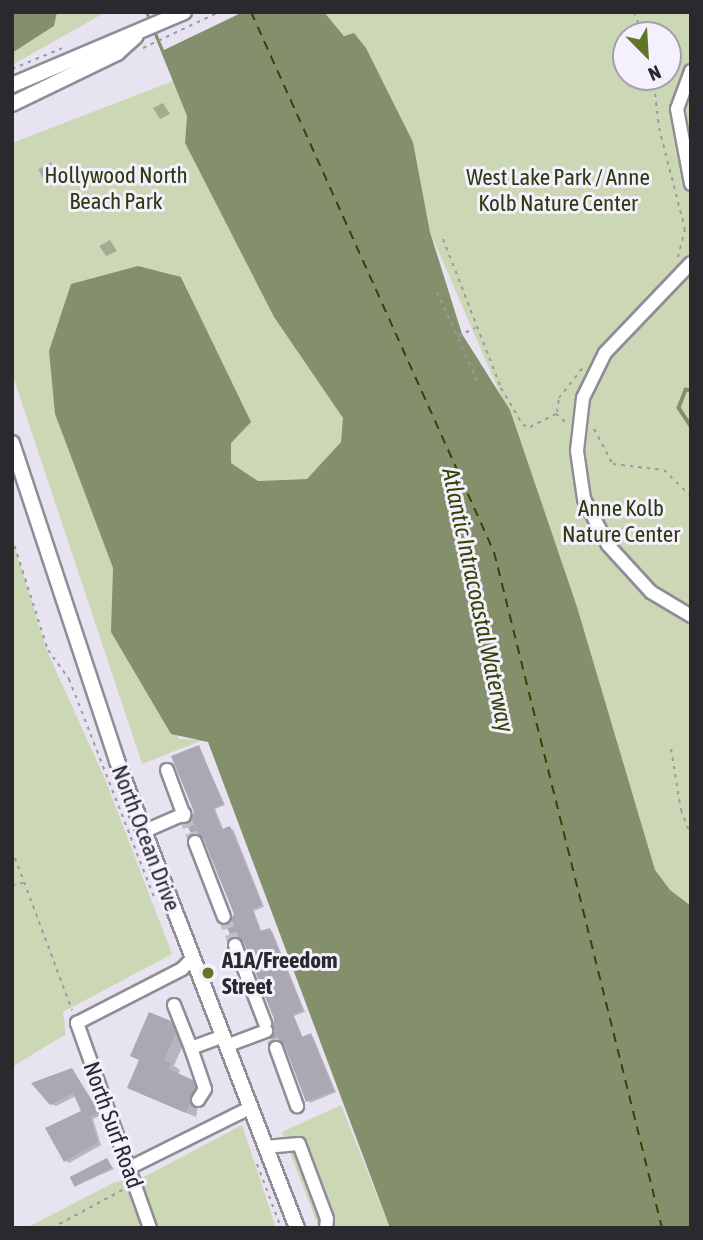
<!DOCTYPE html>
<html>
<head>
<meta charset="utf-8">
<style>
  body { margin:0 }
  #map { position:relative; width:703px; height:1240px; overflow:hidden; background:#e7e3f0; font-family:"Asap Condensed",sans-serif }
  div>[style] { position:absolute }
  [style*='--x'] { left:calc(var(--x)*1px); top:calc(var(--y)*1px); width:calc(var(--w)*1px); rotate:calc(var(--a)*1deg) }
  .green>* { inset:0; background:#ccd8b5 }
  .water>* { inset:0; background:#83906b }
  .pier>* { inset:0; background:#e7e3f0 }
  .shadow>* { inset:0; background:#0003 }
  .stream>* { height:3.5px; margin:-1.75px; padding:0 1.75px; transform-origin:1.75px; border-radius:1.75px; background:#83906b }
  .ferry>* { height:2px; margin-top:-1px; transform-origin:0; background:repeating-linear-gradient(90deg,#344405 0 9px,transparent 0 16px) }
  .building>* { inset:0; background:#aba7b3; transform-origin:0 0 }
  .minor-tunnel>* { height:12px; margin-top:-6px; transform-origin:0; background:repeating-linear-gradient(90deg,#c1bec9 0 12px,transparent 0 18px) }
  .path>* { height:2px; margin-top:-1px; transform-origin:0; background:repeating-linear-gradient(90deg,#9c99a3 0 3.5px,transparent 0 8.5px) }
  .roads { filter:drop-shadow(2px 0 #908c98) drop-shadow(-2px 0 #908c98) drop-shadow(0 2px #908c98) drop-shadow(0 -2px #908c98) }
  .minor>* { height:12px; margin:-6px; padding:0 6px; transform-origin:6px; border-radius:6px; background:#fff }
  .major>* { height:14px; margin:-7px; padding:0 7px; transform-origin:7px; border-radius:7px; background:#fff }
  .dots>* { width:19px; height:19px; translate:-50% -50%; box-sizing:border-box; border:4px solid #f5f0fd; border-radius:50% }
  span { translate:-50% -50%; white-space:nowrap; text-align:center; line-height:1.15; -webkit-text-stroke:6px #f5f0fd; paint-order:stroke }
  .park-label { font-size:23px; color:#2d3a0d }
  .street-label { font-size:23px; color:#2a292e }
  .poi-label { font-size:23px; color:#2a292e; font-weight:700 }
  .left { translate:0 -50%; text-align:left }
  .water-label { font-size:24px; color:#344405; font-style:italic }
  .frame { position:absolute; inset:0; border:14px solid #2a292e; pointer-events:none }
  .north { position:absolute; left:612px; top:21px; width:70px; height:70px; box-sizing:border-box; background:#f5f0fd; border:2px solid #a4a0aa; border-radius:50%; rotate:156deg; font-size:19px; font-weight:700; line-height:28px; text-align:center; color:#2a292e }
  .north::after { content:''; display:block; margin:auto; width:24px; height:32px; background:#607627; clip-path:polygon(50% 0,100% 100%,50% 72%,0 100%) }
</style>
</head>
<body>
<div id="map">
  <div class="green">
    <i style="clip-path:polygon(57px 12px,106px 12px,12px 65px,12px 53px,54px 26px)"></i>
    <i style="clip-path:polygon(evenodd,324px 12px,691px 12px,691px 1043px,587px 641px,519px 437px,430px 232px,413px 142px,382px 79px,324px 12px,626px 35px,668px 35px,668px 77px,626px 77px,626px 35px)"></i>
    <i style="clip-path:polygon(173px 81px,187px 116px,185px 143px,274px 317px,344px 418px,341px 442px,307px 479px,258px 481px,231px 463px,231px 443px,200px 317px,182px 277px,55px 414px,113px 568px,114px 581px,179px 739px,203px 740px,142px 764px,12px 373px,12px 143px)"></i>
    <i style="clip-path:polygon(12px 538px,47px 651px,105px 779px,172px 954px,63px 1012px,66px 1034px,12px 1067px)"></i>
    <i style="clip-path:polygon(341px 1105px,390px 1228px,319px 1228px,282px 1132px)"></i>
    <i style="clip-path:polygon(242px 1125px,276px 1228px,26px 1228px,115px 1182px,146px 1176px)"></i>
  </div>
  <div class="water">
    <i style="clip-path:polygon(12px 12px,57px 12px,54px 26px,12px 53px)"></i>
    <i style="clip-path:polygon(145px 12px,324px 12px,344px 36px,354px 33px,366px 48px,413px 142px,430px 232px,462px 334px,510px 410px,577px 607px,655px 870px,670px 890px,691px 906px,691px 1228px,390px 1228px,208px 742px,171px 734px,111px 632px,113px 568px,55px 414px,49px 351px,71px 284px,138px 266px,181px 277px,251px 422px,231px 443px,231px 463px,258px 481px,307px 479px,341px 442px,343px 418px,274px 317px,185px 143px,187px 116px)"></i>
  </div>
  <div class="pier">
    <i style="clip-path:polygon(148px 12px,243px 12px,164px 50px)"></i>
  </div>
  <div class="shadow">
    <i style="clip-path:polygon(163px 103px,170px 114px,160px 119px,153px 108px)"></i>
    <i style="clip-path:polygon(51px 164px,61px 178px,50px 184px,47px 182px)"></i>
    <i style="clip-path:polygon(110px 240px,117px 251px,106px 256px,99px 246px)"></i>
    <i style="clip-path:polygon(199px 747px,225px 805px,215px 809px,224px 831px,233px 829px,264px 907px,254px 911px,262px 933px,272px 931px,305px 1012px,294px 1016px,303px 1038px,313px 1037px,336px 1092px,310px 1103px,286px 1044px,272px 1041px,276px 1019px,196px 812px)"></i>
    <i style="clip-path:polygon(170px 1023px,181px 1029px,185px 1040px,174px 1066px,180px 1070px,178px 1075px,202px 1087px,196px 1117px,139px 1093px)"></i>
    <i style="clip-path:polygon(72px 1070px,102px 1115px,93px 1119px,101px 1145px,69px 1163px,65px 1160px,83px 1112px,76px 1096px,56px 1106px,51px 1104px)"></i>
    <i style="clip-path:polygon(107px 1160px,114px 1169px,75px 1186px)"></i>
  </div>
  <div class="stream">
    <i style="--x:691;--y:391;--w:5;--a:-169"></i>
    <i style="--x:686;--y:390;--w:19;--a:111"></i>
    <i style="--x:679;--y:408;--w:22;--a:56"></i>
  </div>
  <div class="ferry">
    <i style="--x:251;--y:12;--w:592;--a:65.77"></i>
    <i style="--x:494;--y:552;--w:697;--a:76.04"></i>
  </div>
  <div class="building">
    <i style="left:51px;top:162px;width:16px;height:15px;rotate:60deg"></i>
    <i style="clip-path:polygon(199px 745px,223px 804px,213px 808px,222px 829px,230px 826px,262px 905px,252px 909px,260px 931px,270px 928px,303px 1010px,293px 1014px,302px 1037px,311px 1033px,334px 1091px,306px 1102px,284px 1044px,270px 1039px,274px 1019px,243px 941px,231px 937px,226px 925px,234px 914px,203px 838px,191px 834px,187px 824px,194px 812px,171px 756px)"></i>
    <i style="clip-path:polygon(149px 1012px,171px 1021px,176px 1033px,164px 1060px,171px 1063px,168px 1069px,193px 1080px,195px 1088px,186px 1113px,127px 1088px,139px 1060px,130px 1056px)"></i>
    <i style="clip-path:polygon(72px 1068px,99px 1113px,90px 1117px,98px 1142px,64px 1162px,45px 1128px,81px 1111px,73px 1093px,50px 1105px,31px 1083px)"></i>
    <i style="left:107px;top:1158px;width:11px;height:42px;rotate:63deg"></i>
  </div>
  <div class="minor-tunnel">
    <i style="--x:184;--y:816;--w:28;--a:67"></i>
    <i style="--x:224;--y:917;--w:30;--a:69"></i>
    <i style="--x:265;--y:1023;--w:27;--a:66"></i>
  </div>
  <div class="path">
    <i style="--x:634;--y:12;--w:25;--a:69"></i>
    <i style="--x:143;--y:48;--w:84;--a:-25.3"></i>
    <i style="--x:668;--y:66;--w:10;--a:24"></i>
    <i style="--x:12;--y:69;--w:57;--a:-22.5"></i>
    <i style="--x:653;--y:77;--w:51;--a:83.3"></i>
    <i style="--x:659;--y:128;--w:104;--a:75.6"></i>
    <i style="--x:685;--y:229;--w:30;--a:104"></i>
    <i style="--x:443;--y:239;--w:160;--a:68.7"></i>
    <i style="--x:501;--y:388;--w:43;--a:59.3"></i>
    <i style="--x:523;--y:425;--w:7;--a:16"></i>
    <i style="--x:530;--y:427;--w:29;--a:-27"></i>
    <i style="--x:556;--y:414;--w:16;--a:40"></i>
    <i style="--x:437;--y:292;--w:97;--a:65.6"></i>
    <i style="--x:458;--y:336;--w:19;--a:-25"></i>
    <i style="--x:557;--y:412;--w:14;--a:-82"></i>
    <i style="--x:559;--y:398;--w:39;--a:-52"></i>
    <i style="--x:594;--y:429;--w:40;--a:62"></i>
    <i style="--x:613;--y:464;--w:51;--a:6.7"></i>
    <i style="--x:664;--y:470;--w:37;--a:44"></i>
    <i style="--x:12;--y:538;--w:118;--a:72.2"></i>
    <i style="--x:48;--y:650;--w:36;--a:54"></i>
    <i style="--x:69;--y:679;--w:234;--a:68.7"></i>
    <i style="--x:671;--y:749;--w:62;--a:80.7"></i>
    <i style="--x:681;--y:810;--w:28;--a:69"></i>
    <i style="--x:12;--y:850;--w:171;--a:69.4"></i>
    <i style="--x:12;--y:885;--w:11;--a:-10"></i>
    <i style="--x:257;--y:1164;--w:68;--a:69.4"></i>
    <i style="--x:52;--y:1228;--w:82;--a:-28.4"></i>
  </div>
  <div class="roads">
    <div class="minor">
      <i style="--x:691;--y:71;--w:40;--a:110.2"></i>
      <i style="--x:677;--y:109;--w:76;--a:79.4"></i>
      <i style="--x:691;--y:263;--w:124;--a:133.7"></i>
      <i style="--x:605;--y:353;--w:50;--a:116.1"></i>
      <i style="--x:583;--y:398;--w:53;--a:96.5"></i>
      <i style="--x:577;--y:451;--w:49;--a:81.7"></i>
      <i style="--x:584;--y:499;--w:52;--a:62.4"></i>
      <i style="--x:608;--y:545;--w:64;--a:47.5"></i>
      <i style="--x:651;--y:592;--w:47;--a:31"></i>
      <i style="--x:167;--y:770;--w:49;--a:69.7"></i>
      <i style="--x:145;--y:831;--w:43;--a:-23.6"></i>
      <i style="--x:195;--y:842;--w:80;--a:68.9"></i>
      <i style="--x:235;--y:945;--w:84;--a:69"></i>
      <i style="--x:174;--y:1005;--w:46;--a:68.4"></i>
      <i style="--x:226;--y:1046;--w:43;--a:-20.6"></i>
      <i style="--x:276;--y:1048;--w:62;--a:70.1"></i>
      <i style="--x:198;--y:1100;--w:13;--a:-58"></i>
      <i style="--x:205;--y:1089;--w:43;--a:-108.9"></i>
      <i style="--x:191;--y:1048;--w:33;--a:-20"></i>
      <i style="--x:265;--y:1147;--w:34;--a:-5"></i>
      <i style="--x:299;--y:1144;--w:80;--a:69.5"></i>
      <i style="--x:327;--y:1219;--w:9;--a:96"></i>
      <i style="--x:129;--y:1168;--w:135;--a:-26.4"></i>
      <i style="--x:150;--y:1228;--w:218;--a:-109.6"></i>
      <i style="--x:77;--y:1023;--w:118;--a:-27.2"></i>
      <i style="--x:182;--y:969;--w:14;--a:-45"></i>
    </div>
    <div class="major">
      <i style="--x:12;--y:85;--w:187;--a:-23"></i>
      <i style="--x:12;--y:104;--w:117;--a:-25.9"></i>
      <i style="--x:117;--y:53;--w:25;--a:-42"></i>
      <i style="--x:12;--y:443;--w:335;--a:71.7"></i>
      <i style="--x:117;--y:761;--w:500;--a:68.92"></i>
    </div>
  </div>
  <div class="dots">
    <i style="left:208px;top:973px;background:#607627"></i>
  </div>
  <div class="park-label">
    <span style="left:116px;top:188px">Hollywood North<br>Beach Park</span>
    <span style="left:558px;top:190px">West Lake Park / Anne<br>Kolb Nature Center</span>
    <span style="left:621px;top:521px">Anne Kolb<br>Nature Center</span>
  </div>
  <div class="street-label">
    <span style="left:146px;top:838px;rotate:69deg">North Ocean Drive</span>
    <span style="left:113px;top:1125px;rotate:70deg">North Surf Road</span>
  </div>
  <div class="poi-label">
    <span class="left" style="left:222px;top:973px">A1A/Freedom<br>Street</span>
  </div>
  <div class="water-label">
    <span style="left:478px;top:600px;rotate:78deg">Atlantic Intracoastal Waterway</span>
  </div>
  <div class="frame"></div>
  <div class="north">N</div>
</div>
</body>
</html>
